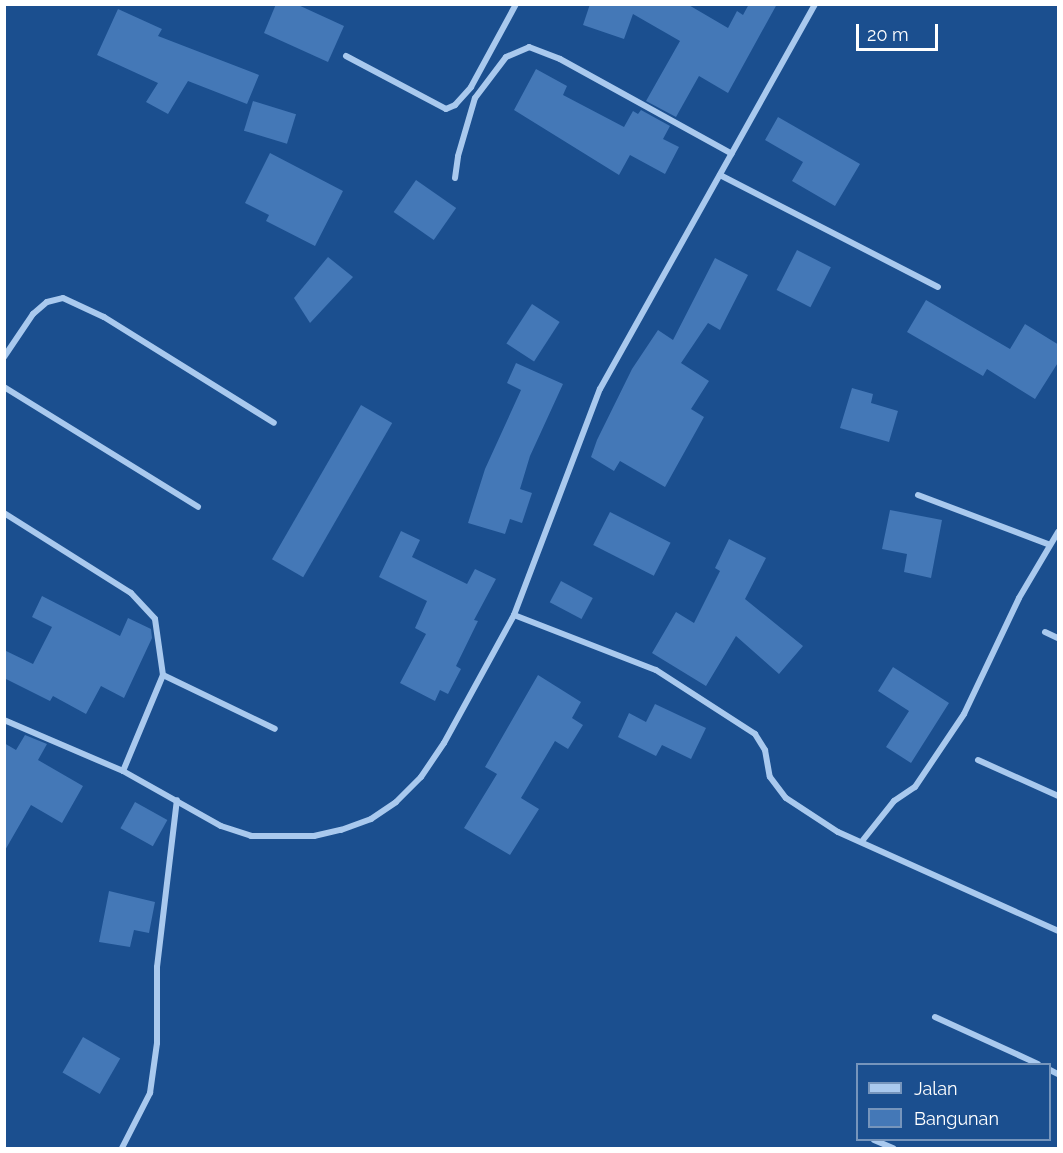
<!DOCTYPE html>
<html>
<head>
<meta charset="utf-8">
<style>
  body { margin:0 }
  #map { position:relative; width:1063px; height:1153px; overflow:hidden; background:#1b4f8f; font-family:Raleway,sans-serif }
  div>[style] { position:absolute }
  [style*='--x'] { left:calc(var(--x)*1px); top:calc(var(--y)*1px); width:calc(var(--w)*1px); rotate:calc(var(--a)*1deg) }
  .building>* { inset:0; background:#4478b7; transform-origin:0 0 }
  .street>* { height:6px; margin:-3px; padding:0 3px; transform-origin:3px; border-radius:3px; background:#a9c9ee }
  span { translate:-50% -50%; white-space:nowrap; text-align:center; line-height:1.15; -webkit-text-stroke:4.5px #1b4f8f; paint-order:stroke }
  .frame { position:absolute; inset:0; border:6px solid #fff; pointer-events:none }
  .legend { position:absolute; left:856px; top:1063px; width:195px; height:78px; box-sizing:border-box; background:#1b4f8f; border:2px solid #7695bc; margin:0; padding:8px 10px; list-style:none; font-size:18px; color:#fff }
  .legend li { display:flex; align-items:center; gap:12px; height:30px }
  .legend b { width:30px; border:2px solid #7695bc }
  .scale { position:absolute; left:856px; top:24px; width:82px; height:27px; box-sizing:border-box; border:3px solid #fff; border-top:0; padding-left:8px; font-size:18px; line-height:21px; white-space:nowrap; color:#fff; -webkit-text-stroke:4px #1b4f8f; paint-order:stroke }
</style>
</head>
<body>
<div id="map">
  <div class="building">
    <i style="clip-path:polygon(276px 4px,296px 4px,344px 26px,328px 62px,264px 33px)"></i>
    <i style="clip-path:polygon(590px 4px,687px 4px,728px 28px,737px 11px,743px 15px,749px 4px,777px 4px,728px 93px,699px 76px,676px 117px,646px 101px,680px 41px,633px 14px,624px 39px,583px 25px)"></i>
    <i style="clip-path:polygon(118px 9px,162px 29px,158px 36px,259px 75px,247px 104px,188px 81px,168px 114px,146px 102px,158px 83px,97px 55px)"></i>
    <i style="clip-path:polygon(536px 69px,567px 86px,563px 95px,624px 127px,633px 111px,638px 114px,641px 110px,670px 126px,663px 139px,679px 147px,665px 174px,630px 155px,619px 175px,514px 110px)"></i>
    <i style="left:253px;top:101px;width:45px;height:31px;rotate:17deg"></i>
    <i style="clip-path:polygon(778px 117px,860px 164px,835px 206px,792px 181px,803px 162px,765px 140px)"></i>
    <i style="clip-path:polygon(270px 153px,343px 191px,315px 246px,266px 221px,269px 215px,245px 203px)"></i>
    <i style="left:416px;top:180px;width:49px;height:39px;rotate:35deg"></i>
    <i style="left:797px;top:250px;width:38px;height:45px;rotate:27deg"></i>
    <i style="clip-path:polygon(328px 257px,353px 277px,310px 323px,294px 298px)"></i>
    <i style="clip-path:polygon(715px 258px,748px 275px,720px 330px,708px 323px,681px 363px,709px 381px,691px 409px,704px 417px,665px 487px,620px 461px,614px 471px,591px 457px,597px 440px,632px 369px,658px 330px,673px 340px)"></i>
    <i style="clip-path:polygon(926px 300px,1010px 349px,1025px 324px,1059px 345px,1059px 361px,1035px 399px,987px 369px,983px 376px,907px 332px)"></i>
    <i style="left:532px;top:304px;width:33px;height:47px;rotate:33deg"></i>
    <i style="clip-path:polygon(516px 363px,563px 384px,530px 456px,520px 489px,532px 493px,522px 523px,510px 519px,505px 534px,468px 523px,485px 469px,521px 390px,507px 383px)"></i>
    <i style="clip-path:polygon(852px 388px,873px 394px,871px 403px,898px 411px,889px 442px,840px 428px)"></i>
    <i style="left:361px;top:405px;width:36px;height:178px;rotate:30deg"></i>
    <i style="clip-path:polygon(890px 510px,942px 520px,931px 578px,904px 572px,907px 554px,882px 549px)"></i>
    <i style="left:610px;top:512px;width:68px;height:37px;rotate:27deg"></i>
    <i style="clip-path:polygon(401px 531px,420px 540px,412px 557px,467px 584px,475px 569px,496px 579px,474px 620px,478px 621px,456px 666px,461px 669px,448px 694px,440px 690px,435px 701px,400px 683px,426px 634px,415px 628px,427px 601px,379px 577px)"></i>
    <i style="clip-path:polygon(729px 539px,766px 558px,745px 599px,803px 646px,779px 674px,736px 636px,706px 686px,652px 653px,676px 612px,694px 623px,720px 571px,715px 568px)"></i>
    <i style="left:561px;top:581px;width:36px;height:24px;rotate:28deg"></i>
    <i style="clip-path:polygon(42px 596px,120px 636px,128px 618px,151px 629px,152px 638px,124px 698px,101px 686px,86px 714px,53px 696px,50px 701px,4px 678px,4px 650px,33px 664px,52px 627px,32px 617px)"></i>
    <i style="clip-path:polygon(893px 667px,949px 703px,911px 763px,886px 747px,909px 711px,878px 691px)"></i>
    <i style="clip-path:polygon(538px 675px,581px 702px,572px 718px,583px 725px,568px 749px,555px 741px,521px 798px,539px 809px,510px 855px,464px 828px,497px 774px,485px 767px)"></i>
    <i style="clip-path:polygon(655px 704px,706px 728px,691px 759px,662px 745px,656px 756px,618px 737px,629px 713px,646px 722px)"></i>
    <i style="clip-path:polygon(25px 735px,47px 744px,38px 760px,83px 786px,62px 823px,31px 805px,4px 852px,4px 743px,16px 750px)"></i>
    <i style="left:135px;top:802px;width:37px;height:30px;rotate:29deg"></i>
    <i style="clip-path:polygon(109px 891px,155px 902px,149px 933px,134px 930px,130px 947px,99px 942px)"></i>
    <i style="left:83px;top:1037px;width:43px;height:41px;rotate:30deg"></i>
  </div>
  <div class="street">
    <i style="--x:346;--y:56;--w:113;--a:27.9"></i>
    <i style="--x:446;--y:109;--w:10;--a:-24"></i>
    <i style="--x:455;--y:105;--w:24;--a:-48"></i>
    <i style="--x:471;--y:87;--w:94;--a:-61.5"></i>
    <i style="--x:720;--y:175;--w:245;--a:27.2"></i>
    <i style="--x:455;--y:178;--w:22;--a:-82"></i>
    <i style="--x:458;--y:156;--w:60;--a:-73.7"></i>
    <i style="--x:475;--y:98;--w:51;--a:-52.9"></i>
    <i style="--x:506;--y:57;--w:25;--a:-23"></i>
    <i style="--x:529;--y:47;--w:33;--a:21"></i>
    <i style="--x:560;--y:59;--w:196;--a:28.9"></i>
    <i style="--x:4;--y:357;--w:52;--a:-56"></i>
    <i style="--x:33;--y:314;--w:18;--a:-41"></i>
    <i style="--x:47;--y:302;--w:16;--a:-14"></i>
    <i style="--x:63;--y:298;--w:45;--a:24.9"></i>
    <i style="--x:104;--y:317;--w:200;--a:31.9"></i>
    <i style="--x:4;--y:387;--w:228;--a:31.7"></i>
    <i style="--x:918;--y:495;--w:139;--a:20.7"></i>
    <i style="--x:4;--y:513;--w:150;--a:32.2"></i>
    <i style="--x:131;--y:593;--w:35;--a:47"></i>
    <i style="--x:155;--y:619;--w:57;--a:81.9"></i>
    <i style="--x:163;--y:675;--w:104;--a:112.6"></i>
    <i style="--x:514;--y:615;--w:152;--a:21.2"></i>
    <i style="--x:656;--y:670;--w:118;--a:32.9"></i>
    <i style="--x:755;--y:734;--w:19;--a:58"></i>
    <i style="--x:765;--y:750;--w:27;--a:80"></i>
    <i style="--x:770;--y:777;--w:26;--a:53"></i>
    <i style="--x:786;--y:798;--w:62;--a:33.2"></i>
    <i style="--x:838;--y:832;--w:241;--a:24.2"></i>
    <i style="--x:1045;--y:632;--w:14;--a:25"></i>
    <i style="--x:163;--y:675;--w:124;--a:25.7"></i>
    <i style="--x:4;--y:720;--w:129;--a:23.2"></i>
    <i style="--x:123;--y:771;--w:112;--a:29.3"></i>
    <i style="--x:221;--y:826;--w:32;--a:18"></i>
    <i style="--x:251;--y:836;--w:63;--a:0"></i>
    <i style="--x:314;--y:836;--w:28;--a:-13"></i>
    <i style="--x:341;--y:830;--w:32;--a:-20"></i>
    <i style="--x:371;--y:819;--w:30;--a:-34"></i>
    <i style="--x:396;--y:802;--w:35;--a:-45"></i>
    <i style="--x:421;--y:777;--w:41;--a:-55.9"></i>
    <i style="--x:444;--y:743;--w:146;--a:-61.3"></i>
    <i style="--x:514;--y:615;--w:242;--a:-69.2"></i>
    <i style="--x:600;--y:389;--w:441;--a:-60.8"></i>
    <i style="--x:978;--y:760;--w:88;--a:24.2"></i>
    <i style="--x:863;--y:840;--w:50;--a:-51.5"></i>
    <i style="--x:894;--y:801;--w:25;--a:-34"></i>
    <i style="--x:915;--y:787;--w:88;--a:-56.1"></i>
    <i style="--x:964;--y:714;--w:128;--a:-64.6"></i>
    <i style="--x:1019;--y:598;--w:77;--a:-59.4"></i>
    <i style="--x:935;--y:1017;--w:113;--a:24.5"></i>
    <i style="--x:1050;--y:1070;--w:9;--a:27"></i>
    <i style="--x:874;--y:1140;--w:21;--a:23"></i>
    <i style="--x:122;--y:1148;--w:62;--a:-63"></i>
    <i style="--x:150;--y:1093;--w:50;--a:-82"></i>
    <i style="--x:157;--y:1043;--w:76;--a:-90"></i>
    <i style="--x:157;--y:967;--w:168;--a:-83.2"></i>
  </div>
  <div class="frame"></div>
  <ul class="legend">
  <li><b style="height:8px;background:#a9c9ee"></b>Jalan</li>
  <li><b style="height:16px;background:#4478b7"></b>Bangunan</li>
  </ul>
  <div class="scale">20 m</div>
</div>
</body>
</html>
